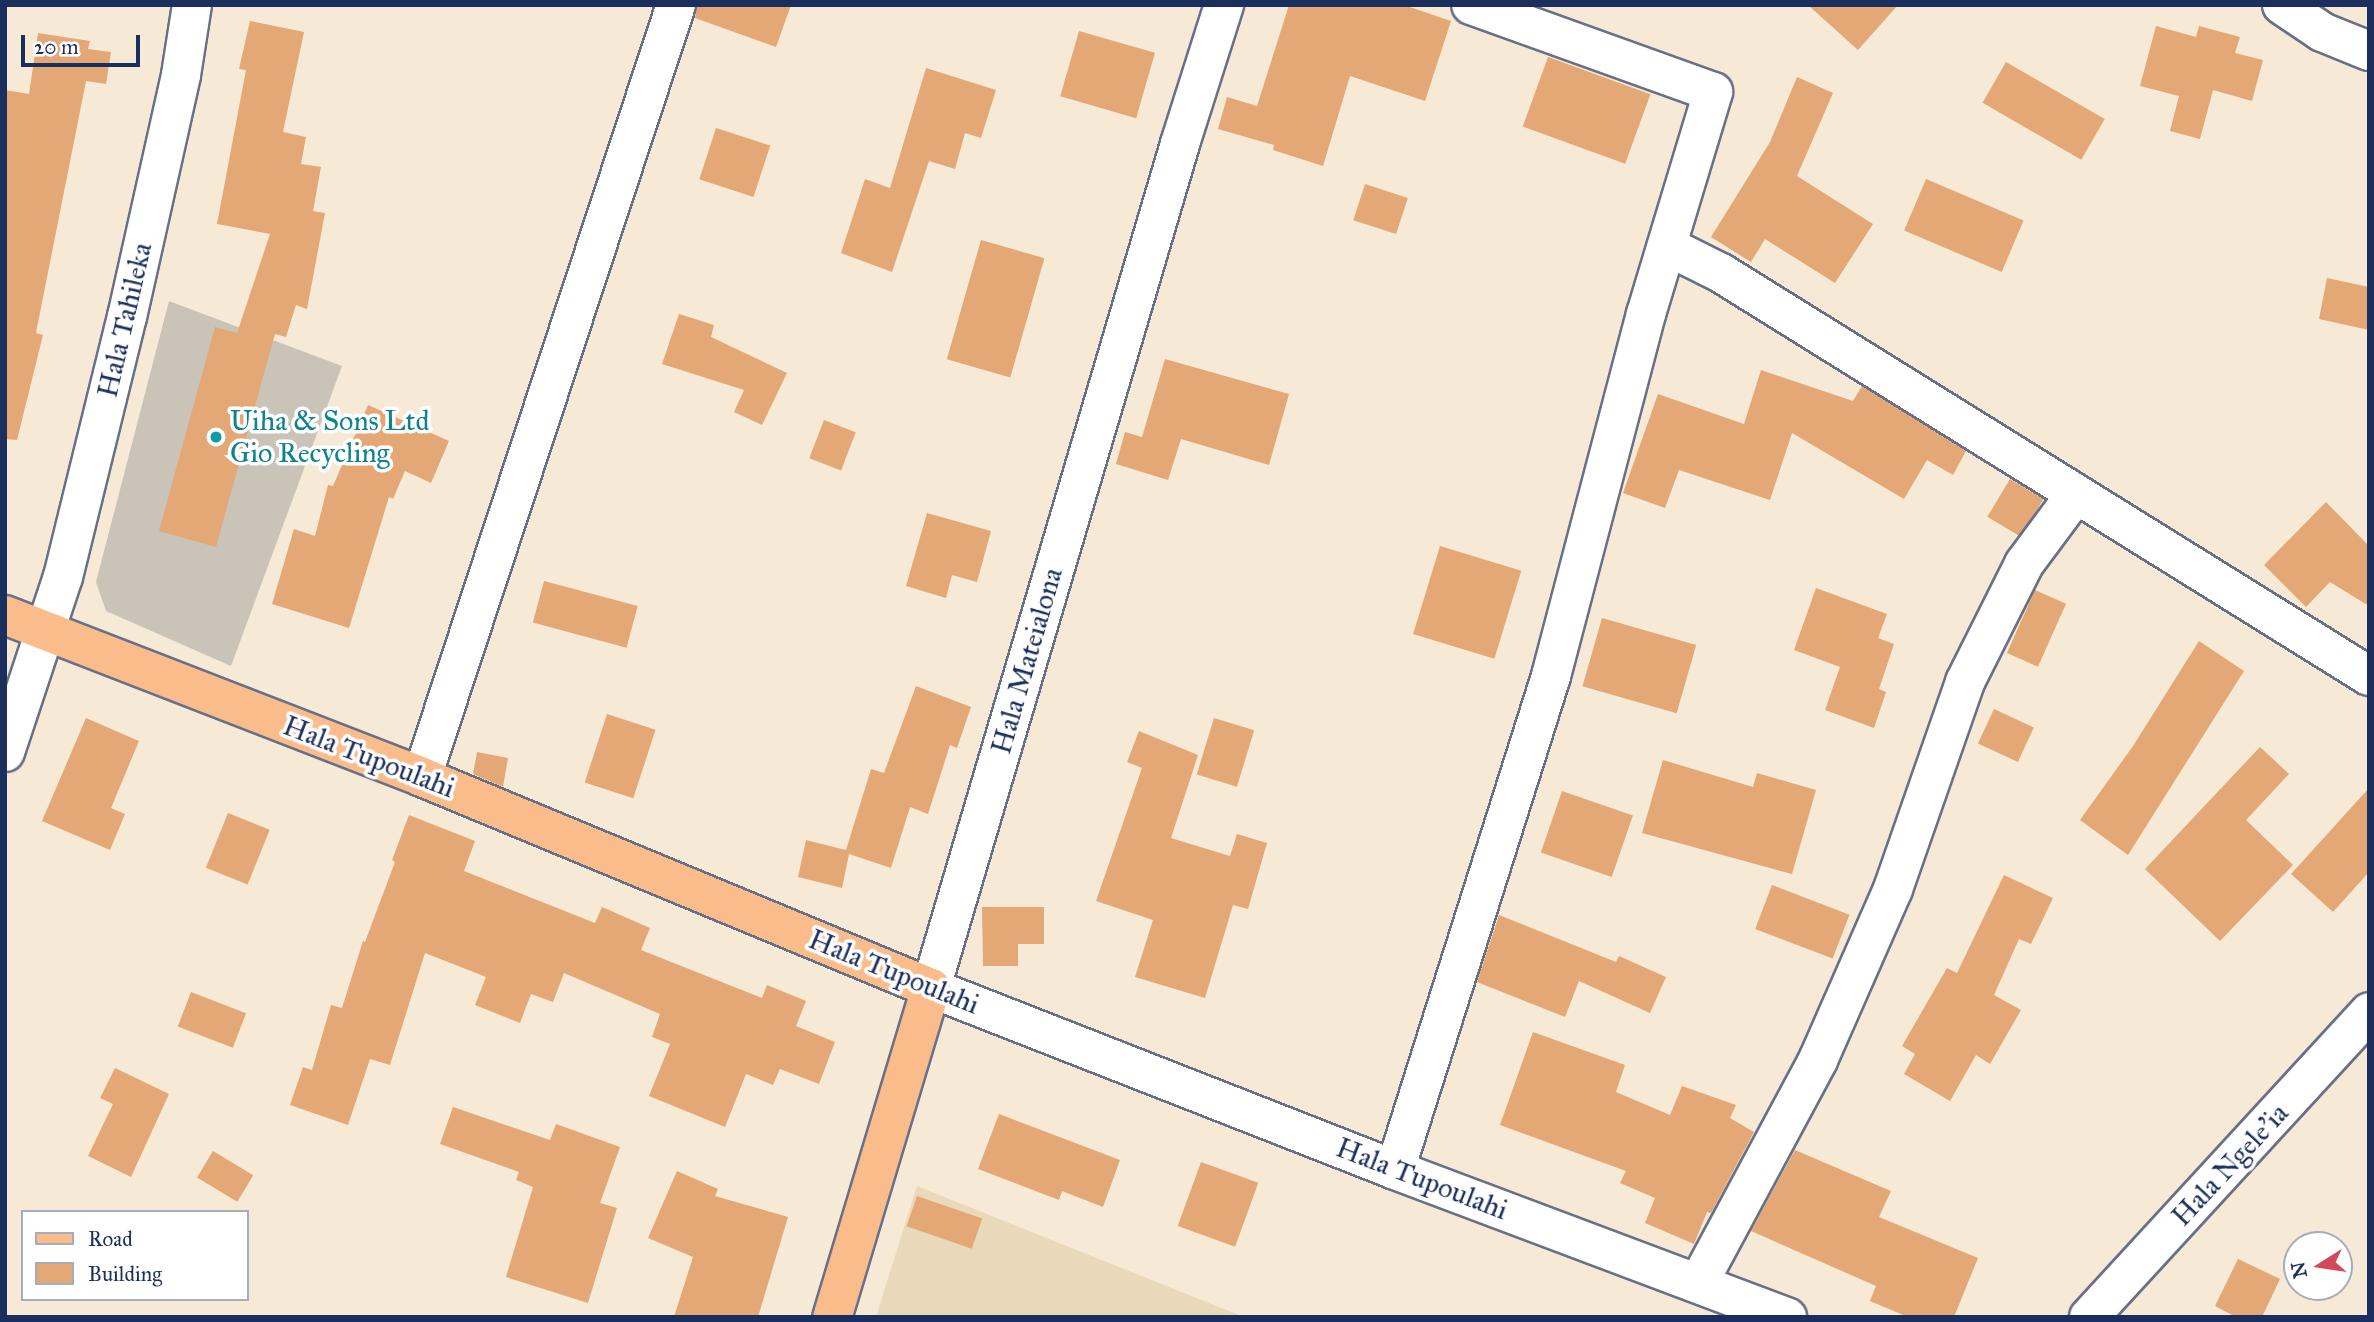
<!DOCTYPE html>
<html>
<head>
<meta charset="utf-8">
<style>
  body { margin:0 }
  #map { position:relative; width:2374px; height:1322px; overflow:hidden; background:#f6ead6; font-family:"IM FELL Great Primer",serif }
  div>[style] { position:absolute }
  [style*='--x'] { left:calc(var(--x)*1px); top:calc(var(--y)*1px); width:calc(var(--w)*1px); rotate:calc(var(--a)*1deg) }
  .built>* { inset:0; background:#e9d9ba }
  .industrial>* { inset:0; background:#c9c3b8 }
  .building>* { inset:0; background:#e3a876; transform-origin:0 0 }
  .roads { filter:drop-shadow(2px 0 #687088) drop-shadow(-2px 0 #687088) drop-shadow(0 2px #687088) drop-shadow(0 -2px #687088) }
  .minor>* { height:38px; margin:-19px; padding:0 19px; transform-origin:19px; border-radius:19px; background:#fff }
  .major>* { height:38px; margin:-19px; padding:0 19px; transform-origin:19px; border-radius:19px; background:#fabc8b }
  .dots>* { width:19px; height:19px; translate:-50% -50%; box-sizing:border-box; border:4px solid #fff; border-radius:50% }
  span { translate:-50% -50%; white-space:nowrap; text-align:center; line-height:1.15; -webkit-text-stroke:7px #fff; paint-order:stroke }
  .street-label { font-size:28px; color:#1b2f5e }
  .culture-label { font-size:28px; color:#0d838f }
  .left { translate:0 -50%; text-align:left }
  .frame { position:absolute; inset:0; border:7px solid #1b2f5e; pointer-events:none }
  .legend { position:absolute; left:21px; top:1210px; width:228px; height:91px; box-sizing:border-box; background:#fff; border:2px solid #a4acbf; margin:0; padding:9px 12px; list-style:none; font-size:21px; color:#1b2f5e }
  .legend li { display:flex; align-items:center; gap:14px; height:35px }
  .legend b { width:35px; border:2px solid #a4acbf }
  .north { position:absolute; left:2283px; top:1231px; width:70px; height:70px; box-sizing:border-box; background:#fff; border:2px solid #a4acbf; border-radius:50%; rotate:258deg; font-size:19px; font-weight:700; line-height:28px; text-align:center; color:#1b2f5e }
  .north::after { content:''; display:block; margin:auto; width:24px; height:32px; background:#d1495b; clip-path:polygon(50% 0,100% 100%,50% 72%,0 100%) }
  .scale { position:absolute; left:21px; top:35px; width:119px; height:32px; box-sizing:border-box; border:4px solid #1b2f5e; border-top:0; padding-left:9px; font-size:21px; line-height:24px; white-space:nowrap; color:#1b2f5e; -webkit-text-stroke:5px #fff; paint-order:stroke }
</style>
</head>
<body>
<div id="map">
  <div class="built">
    <i style="clip-path:polygon(917px 1186px,1244px 1317px,876px 1317px)"></i>
  </div>
  <div class="industrial">
    <i style="clip-path:polygon(169px 301px,342px 366px,231px 666px,106px 611px,96px 582px)"></i>
  </div>
  <div class="building">
    <i style="clip-path:polygon(697px 5px,791px 5px,776px 47px,695px 18px)"></i>
    <i style="clip-path:polygon(1289px 5px,1404px 5px,1451px 21px,1425px 101px,1350px 76px,1323px 166px,1273px 150px,1274px 145px,1218px 129px,1227px 97px,1257px 106px)"></i>
    <i style="clip-path:polygon(1808px 5px,1898px 5px,1858px 50px)"></i>
    <i style="clip-path:polygon(250px 21px,304px 32px,283px 132px,306px 137px,301px 164px,321px 167px,313px 211px,325px 213px,307px 309px,296px 305px,286px 337px,275px 334px,216px 547px,159px 531px,215px 327px,237px 333px,270px 234px,217px 224px,246px 70px,239px 69px)"></i>
    <i style="clip-path:polygon(2156px 26px,2196px 37px,2199px 26px,2240px 37px,2235px 53px,2263px 60px,2252px 101px,2213px 90px,2200px 139px,2170px 131px,2179px 96px,2140px 86px)"></i>
    <i style="left:1079px;top:31px;width:79px;height:68px;rotate:16deg"></i>
    <i style="clip-path:polygon(38px 33px,90px 41px,88px 49px,111px 52px,106px 84px,86px 81px,36px 333px,43px 335px,17px 440px,5px 439px,5px 90px,29px 94px)"></i>
    <i style="left:1548px;top:57px;width:109px;height:74px;rotate:20deg"></i>
    <i style="left:2006px;top:62px;width:114px;height:47px;rotate:30deg"></i>
    <i style="clip-path:polygon(926px 68px,996px 90px,981px 138px,965px 133px,955px 169px,929px 161px,892px 272px,841px 253px,865px 179px,890px 188px)"></i>
    <i style="clip-path:polygon(1797px 77px,1833px 93px,1797px 176px,1873px 224px,1835px 283px,1765px 239px,1751px 262px,1711px 237px,1770px 142px)"></i>
    <i style="left:716px;top:128px;width:57px;height:54px;rotate:18deg"></i>
    <i style="left:1926px;top:179px;width:106px;height:56px;rotate:23deg"></i>
    <i style="left:1365px;top:184px;width:45px;height:38px;rotate:18deg"></i>
    <i style="left:981px;top:240px;width:66px;height:124px;rotate:16deg"></i>
    <i style="clip-path:polygon(2327px 278px,2369px 287px,2369px 330px,2319px 319px)"></i>
    <i style="clip-path:polygon(679px 314px,714px 325px,711px 337px,787px 373px,762px 425px,734px 412px,744px 390px,662px 364px)"></i>
    <i style="clip-path:polygon(1165px 359px,1289px 394px,1269px 465px,1181px 439px,1168px 480px,1116px 464px,1125px 432px,1142px 437px)"></i>
    <i style="clip-path:polygon(1761px 370px,1853px 401px,1862px 386px,1966px 451px,1953px 475px,1927px 460px,1904px 499px,1792px 433px,1770px 500px,1679px 470px,1665px 508px,1623px 493px,1658px 394px,1744px 424px)"></i>
    <i style="clip-path:polygon(368px 405px,449px 441px,431px 483px,405px 471px,393px 499px,389px 497px,349px 628px,272px 604px,294px 529px,315px 536px,328px 485px,333px 486px)"></i>
    <i style="left:824px;top:420px;width:34px;height:41px;rotate:21deg"></i>
    <i style="left:2010px;top:479px;width:39px;height:44px;rotate:31deg"></i>
    <i style="clip-path:polygon(2326px 502px,2369px 546px,2369px 606px,2330px 582px,2306px 607px,2264px 565px)"></i>
    <i style="clip-path:polygon(927px 513px,991px 531px,977px 582px,952px 575px,946px 598px,906px 586px)"></i>
    <i style="left:1440px;top:546px;width:85px;height:92px;rotate:17deg"></i>
    <i style="left:544px;top:581px;width:97px;height:43px;rotate:15deg"></i>
    <i style="clip-path:polygon(1816px 588px,1887px 614px,1878px 638px,1894px 644px,1879px 689px,1886px 692px,1874px 728px,1825px 710px,1840px 667px,1794px 650px)"></i>
    <i style="left:2035px;top:590px;width:34px;height:69px;rotate:24deg"></i>
    <i style="left:1602px;top:618px;width:98px;height:71px;rotate:16deg"></i>
    <i style="clip-path:polygon(2199px 641px,2244px 671px,2128px 855px,2080px 820px,2133px 746px)"></i>
    <i style="clip-path:polygon(916px 686px,971px 707px,957px 748px,950px 745px,928px 814px,910px 807px,891px 868px,849px 854px,842px 888px,798px 877px,806px 840px,846px 850px,871px 769px,884px 773px)"></i>
    <i style="left:1994px;top:709px;width:44px;height:38px;rotate:25deg"></i>
    <i style="left:607px;top:714px;width:51px;height:72px;rotate:18deg"></i>
    <i style="clip-path:polygon(86px 718px,139px 741px,111px 808px,125px 814px,110px 850px,42px 821px)"></i>
    <i style="left:1214px;top:718px;width:42px;height:59px;rotate:17deg"></i>
    <i style="clip-path:polygon(1139px 731px,1198px 755px,1171px 838px,1230px 856px,1237px 834px,1267px 843px,1248px 909px,1233px 905px,1205px 998px,1135px 977px,1153px 920px,1096px 901px,1142px 768px,1127px 762px)"></i>
    <i style="clip-path:polygon(2260px 747px,2289px 774px,2246px 820px,2293px 865px,2220px 941px,2145px 869px)"></i>
    <i style="clip-path:polygon(477px 752px,508px 758px,503px 787px,473px 774px)"></i>
    <i style="clip-path:polygon(1663px 760px,1753px 787px,1757px 773px,1816px 790px,1792px 874px,1642px 833px)"></i>
    <i style="clip-path:polygon(2369px 788px,2369px 872px,2333px 912px,2291px 874px)"></i>
    <i style="left:1562px;top:791px;width:75px;height:65px;rotate:19deg"></i>
    <i style="left:228px;top:813px;width:45px;height:59px;rotate:22deg"></i>
    <i style="clip-path:polygon(409px 815px,475px 841px,464px 871px,595px 923px,602px 907px,650px 928px,641px 950px,762px 998px,767px 985px,806px 1001px,796px 1026px,835px 1042px,819px 1084px,780px 1069px,773px 1085px,746px 1074px,725px 1127px,649px 1096px,670px 1044px,652px 1037px,660px 1014px,564px 973px,553px 1002px,531px 994px,520px 1023px,475px 1005px,486px 977px,425px 953px,390px 1065px,370px 1059px,348px 1125px,290px 1105px,303px 1067px,312px 1070px,331px 1005px,342px 1008px,363px 941px,365px 942px,395px 862px,392px 860px)"></i>
    <i style="clip-path:polygon(2004px 875px,2053px 898px,2031px 944px,2019px 939px,1994px 995px,2021px 1010px,1990px 1064px,1976px 1055px,1950px 1101px,1904px 1074px,1915px 1054px,1902px 1046px,1947px 968px,1957px 973px)"></i>
    <i style="left:1772px;top:885px;width:83px;height:47px;rotate:21deg"></i>
    <i style="clip-path:polygon(982px 907px,1044px 907px,1044px 944px,1018px 944px,1018px 966px,983px 966px)"></i>
    <i style="clip-path:polygon(1499px 915px,1616px 962px,1619px 956px,1666px 977px,1650px 1013px,1579px 981px,1565px 1017px,1477px 982px)"></i>
    <i style="left:191px;top:992px;width:59px;height:37px;rotate:21deg"></i>
    <i style="clip-path:polygon(1533px 1032px,1625px 1065px,1616px 1092px,1670px 1115px,1682px 1086px,1736px 1105px,1730px 1118px,1754px 1132px,1711px 1213px,1707px 1212px,1694px 1244px,1645px 1223px,1655px 1198px,1620px 1183px,1626px 1171px,1500px 1125px)"></i>
    <i style="clip-path:polygon(115px 1068px,169px 1094px,131px 1177px,88px 1156px,113px 1104px,100px 1098px)"></i>
    <i style="clip-path:polygon(453px 1107px,550px 1140px,556px 1124px,620px 1147px,600px 1203px,617px 1208px,588px 1303px,506px 1277px,533px 1187px,516px 1180px,519px 1172px,440px 1144px)"></i>
    <i style="clip-path:polygon(999px 1114px,1120px 1160px,1103px 1207px,1062px 1191px,1059px 1200px,978px 1169px)"></i>
    <i style="clip-path:polygon(1795px 1150px,1891px 1191px,1879px 1217px,1978px 1258px,1954px 1317px,1908px 1317px,1870px 1301px,1876px 1286px,1751px 1231px)"></i>
    <i style="left:213px;top:1151px;width:47px;height:31px;rotate:31deg"></i>
    <i style="left:1201px;top:1162px;width:61px;height:68px;rotate:20deg"></i>
    <i style="clip-path:polygon(677px 1171px,718px 1189px,715px 1196px,788px 1217px,758px 1317px,674px 1317px,693px 1257px,648px 1238px)"></i>
    <i style="left:917px;top:1196px;width:69px;height:32px;rotate:19deg"></i>
    <i style="clip-path:polygon(2238px 1259px,2280px 1279px,2262px 1317px,2236px 1317px,2215px 1306px)"></i>
  </div>
  <div class="roads">
    <div class="minor">
      <i style="--x:1224;--y:5;--w:146;--a:107.6"></i>
      <i style="--x:1180;--y:144;--w:880;--a:106.44"></i>
      <i style="--x:931;--y:988;--w:498;--a:21.4"></i>
      <i style="--x:1395;--y:1170;--w:419;--a:20.6"></i>
      <i style="--x:2282;--y:5;--w:48;--a:34"></i>
      <i style="--x:2322;--y:32;--w:51;--a:22"></i>
      <i style="--x:1667;--y:246;--w:60;--a:26.6"></i>
      <i style="--x:1721;--y:273;--w:763;--a:31.88"></i>
      <i style="--x:5;--y:752;--w:184;--a:-71.7"></i>
      <i style="--x:63;--y:577;--w:268;--a:-76.2"></i>
      <i style="--x:127;--y:317;--w:248;--a:-77.4"></i>
      <i style="--x:181;--y:75;--w:71;--a:-81.1"></i>
      <i style="--x:422;--y:777;--w:813;--a:-71.79"></i>
      <i style="--x:1395;--y:1170;--w:518;--a:-72.47"></i>
      <i style="--x:1551;--y:676;--w:374;--a:-75.3"></i>
      <i style="--x:1646;--y:314;--w:232;--a:-73.2"></i>
      <i style="--x:1713;--y:92;--w:257;--a:-160.2"></i>
      <i style="--x:1699;--y:1282;--w:252;--a:-61.8"></i>
      <i style="--x:1818;--y:1060;--w:187;--a:-66.3"></i>
      <i style="--x:1893;--y:889;--w:219;--a:-70.8"></i>
      <i style="--x:1965;--y:682;--w:132;--a:-63.4"></i>
      <i style="--x:2024;--y:564;--w:87;--a:-53.4"></i>
      <i style="--x:2089;--y:1317;--w:414;--a:-47.4"></i>
    </div>
    <div class="major">
      <i style="--x:5;--y:615;--w:447;--a:21.2"></i>
      <i style="--x:422;--y:777;--w:551;--a:22.52"></i>
      <i style="--x:931;--y:988;--w:344;--a:106.7"></i>
    </div>
  </div>
  <div class="dots">
    <i style="left:216px;top:437px;background:#0f9aa8"></i>
  </div>
  <div class="street-label">
    <span style="left:125px;top:320px;rotate:-77deg">Hala Tahileka</span>
    <span style="left:1027px;top:661px;rotate:-74deg">Hala Mateialona</span>
    <span style="left:369px;top:757px;rotate:21deg">Hala Tupoulahi</span>
    <span style="left:894px;top:972px;rotate:22deg">Hala Tupoulahi</span>
    <span style="left:2230px;top:1165px;rotate:-47deg">Hala Ngele'ia</span>
    <span style="left:1422px;top:1179px;rotate:21deg">Hala Tupoulahi</span>
  </div>
  <div class="culture-label">
    <span class="left" style="left:230px;top:437px">Uiha &amp; Sons Ltd<br>Gio Recycling</span>
  </div>
  <div class="frame"></div>
  <ul class="legend">
  <li><b style="height:9px;background:#fabc8b"></b>Road</li>
  <li><b style="height:19px;background:#e3a876"></b>Building</li>
  </ul>
  <div class="north">N</div>
  <div class="scale">20 m</div>
</div>
</body>
</html>
